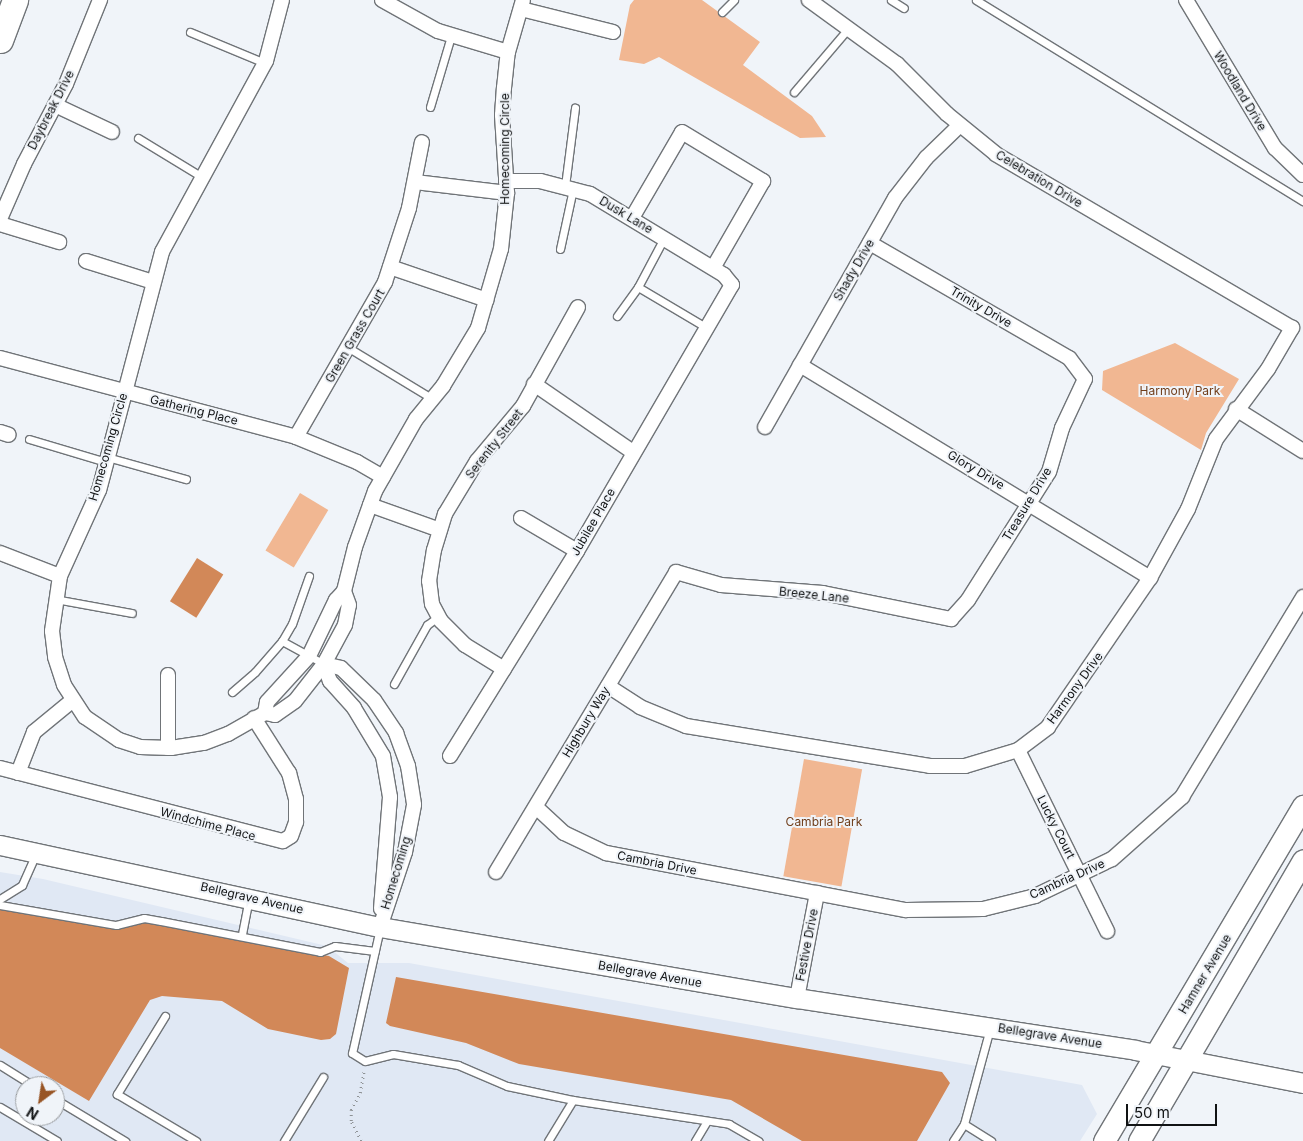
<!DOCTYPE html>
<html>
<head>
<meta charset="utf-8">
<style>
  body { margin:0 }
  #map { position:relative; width:1303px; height:1141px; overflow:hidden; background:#f0f4f9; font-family:Inter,sans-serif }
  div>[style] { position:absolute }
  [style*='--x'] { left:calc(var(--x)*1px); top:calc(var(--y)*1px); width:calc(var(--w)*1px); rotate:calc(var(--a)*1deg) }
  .built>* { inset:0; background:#e0e8f4 }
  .green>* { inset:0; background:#f1b792; transform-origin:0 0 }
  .water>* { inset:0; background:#d28858; transform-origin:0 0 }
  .path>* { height:2.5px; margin-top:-1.25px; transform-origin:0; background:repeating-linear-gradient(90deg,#8e9295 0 1px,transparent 0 5px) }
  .roads { filter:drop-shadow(1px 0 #707478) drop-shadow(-1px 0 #707478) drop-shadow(0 1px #707478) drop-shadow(0 -1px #707478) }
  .lane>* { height:7px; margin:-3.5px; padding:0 3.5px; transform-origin:3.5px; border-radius:3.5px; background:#fff }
  .street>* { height:14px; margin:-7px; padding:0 7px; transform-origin:7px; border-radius:7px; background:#fff }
  .secondary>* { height:19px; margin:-9.5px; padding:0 9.5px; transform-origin:9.5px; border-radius:9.5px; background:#fff }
  .primary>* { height:21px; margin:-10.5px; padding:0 10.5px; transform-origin:10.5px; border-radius:10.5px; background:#fff }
  .highway>* { height:25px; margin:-12.5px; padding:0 12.5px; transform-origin:12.5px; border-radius:12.5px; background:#fff }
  span { translate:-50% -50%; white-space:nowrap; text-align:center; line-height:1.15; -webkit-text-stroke:4px #f0f4f9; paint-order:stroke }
  .street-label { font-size:12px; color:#111314 }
  .park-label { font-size:12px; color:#703e1b }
  .north { position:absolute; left:15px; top:1076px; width:50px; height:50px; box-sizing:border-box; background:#f0f4f9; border:1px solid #979a9d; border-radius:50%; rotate:211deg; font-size:14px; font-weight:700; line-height:20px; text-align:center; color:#111314 }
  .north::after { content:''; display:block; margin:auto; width:18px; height:22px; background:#985525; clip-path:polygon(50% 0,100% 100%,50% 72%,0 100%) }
  .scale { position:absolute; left:1126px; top:1104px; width:91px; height:22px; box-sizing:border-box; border:2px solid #111314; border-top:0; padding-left:6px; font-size:15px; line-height:18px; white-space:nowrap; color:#111314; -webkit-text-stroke:4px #f0f4f9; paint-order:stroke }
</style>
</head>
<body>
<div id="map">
  <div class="built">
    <i style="clip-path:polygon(evenodd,0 872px,43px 879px,327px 946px,348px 963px,409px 963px,1082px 1085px,1097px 1114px,1080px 1141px,0 1141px,0 872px,25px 1086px,55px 1086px,55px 1116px,25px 1116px,25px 1086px)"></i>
  </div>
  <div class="green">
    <i style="clip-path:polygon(634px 0,702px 0,760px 42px,743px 65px,812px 116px,826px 137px,800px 138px,659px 57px,644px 64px,619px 60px,630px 5px)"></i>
    <i style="clip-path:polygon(1175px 343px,1239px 379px,1206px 433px,1201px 450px,1102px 390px,1103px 371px)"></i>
    <i style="left:300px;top:493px;width:33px;height:67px;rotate:31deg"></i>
    <i style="left:804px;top:759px;width:59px;height:119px;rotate:10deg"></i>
  </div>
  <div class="water">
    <i style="left:197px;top:558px;width:31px;height:51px;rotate:32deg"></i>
    <i style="clip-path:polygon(5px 908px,118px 928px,140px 921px,168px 924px,329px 956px,349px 968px,336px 1034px,330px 1039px,321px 1040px,268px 1029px,222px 1001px,162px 996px,150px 1000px,89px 1101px,0 1048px,0 910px)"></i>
    <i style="clip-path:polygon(396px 977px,942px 1072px,950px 1083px,917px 1141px,802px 1141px,731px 1100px,519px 1064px,466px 1043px,390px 1026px,386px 1023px)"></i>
  </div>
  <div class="path">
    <i style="--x:361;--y:1141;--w:22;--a:-117"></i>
    <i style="--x:351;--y:1121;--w:11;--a:-90"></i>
    <i style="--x:351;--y:1110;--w:19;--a:-62"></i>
    <i style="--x:360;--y:1093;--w:23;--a:-80"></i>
  </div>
  <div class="roads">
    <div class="lane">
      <i style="--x:891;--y:0;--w:15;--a:32"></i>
      <i style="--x:976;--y:0;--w:384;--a:31.6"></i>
      <i style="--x:722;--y:12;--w:17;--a:-45"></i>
      <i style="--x:190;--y:32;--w:81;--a:22.5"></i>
      <i style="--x:794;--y:92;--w:82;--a:-49.5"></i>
      <i style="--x:430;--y:107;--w:74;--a:-73.5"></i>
      <i style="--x:138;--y:138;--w:75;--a:31.4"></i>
      <i style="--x:565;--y:186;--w:79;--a:-82.7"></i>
      <i style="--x:664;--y:238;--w:55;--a:118"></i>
      <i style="--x:638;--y:287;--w:80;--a:30.7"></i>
      <i style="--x:560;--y:249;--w:61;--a:-77.8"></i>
      <i style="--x:617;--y:316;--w:36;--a:-54"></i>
      <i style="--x:349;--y:348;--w:98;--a:31.3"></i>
      <i style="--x:29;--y:439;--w:80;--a:16.6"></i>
      <i style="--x:107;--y:457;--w:82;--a:15.6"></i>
      <i style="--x:55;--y:599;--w:78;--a:10.3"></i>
      <i style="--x:282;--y:641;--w:20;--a:-60"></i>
      <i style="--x:292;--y:624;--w:51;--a:-70.5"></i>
      <i style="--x:394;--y:684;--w:68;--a:-60.8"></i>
      <i style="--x:427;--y:625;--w:15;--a:-37"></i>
      <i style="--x:232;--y:692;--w:30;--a:-41"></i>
      <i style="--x:255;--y:672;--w:41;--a:-48.9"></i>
      <i style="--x:282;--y:641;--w:48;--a:28.7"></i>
      <i style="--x:0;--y:899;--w:26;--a:-32"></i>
      <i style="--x:22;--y:885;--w:35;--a:-66"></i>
      <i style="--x:0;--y:905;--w:118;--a:9.8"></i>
      <i style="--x:116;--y:925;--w:29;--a:-14"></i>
      <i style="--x:144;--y:918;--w:17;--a:10"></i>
      <i style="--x:161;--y:921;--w:162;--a:11"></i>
      <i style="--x:320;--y:952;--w:16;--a:-22"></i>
      <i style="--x:335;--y:946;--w:40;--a:7.1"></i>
      <i style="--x:380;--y:928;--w:128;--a:102.6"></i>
      <i style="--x:352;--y:1053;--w:15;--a:32"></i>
      <i style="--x:365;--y:1061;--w:29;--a:-14"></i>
      <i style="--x:393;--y:1054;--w:66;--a:9.6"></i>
      <i style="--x:458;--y:1065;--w:53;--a:23.2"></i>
      <i style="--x:507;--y:1086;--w:67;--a:12"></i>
      <i style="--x:573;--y:1100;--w:158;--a:8.7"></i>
      <i style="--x:729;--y:1124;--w:34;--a:30"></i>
      <i style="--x:242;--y:934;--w:36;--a:-79"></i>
      <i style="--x:165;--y:1016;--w:92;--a:121.6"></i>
      <i style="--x:117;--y:1094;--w:92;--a:30.7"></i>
      <i style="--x:0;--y:1065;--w:40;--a:32"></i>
      <i style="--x:55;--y:1099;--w:82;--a:31"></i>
      <i style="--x:0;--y:1107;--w:66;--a:30.8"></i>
      <i style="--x:964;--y:1124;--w:99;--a:-74.8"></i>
      <i style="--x:284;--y:1141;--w:75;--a:-58.6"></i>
      <i style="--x:548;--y:1141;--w:48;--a:-58.6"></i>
      <i style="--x:695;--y:1141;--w:23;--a:-59"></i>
      <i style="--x:953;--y:1141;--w:20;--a:-57"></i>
      <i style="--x:964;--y:1124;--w:32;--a:32"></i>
    </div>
    <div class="street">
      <i style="--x:282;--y:0;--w:63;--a:104.7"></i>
      <i style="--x:266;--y:61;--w:217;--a:118.6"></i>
      <i style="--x:162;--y:252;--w:246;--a:104.8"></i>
      <i style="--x:99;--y:490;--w:94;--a:114.4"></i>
      <i style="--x:60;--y:576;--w:56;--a:98.3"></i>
      <i style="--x:52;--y:631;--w:26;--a:83"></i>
      <i style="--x:55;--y:657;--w:29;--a:72"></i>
      <i style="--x:64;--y:685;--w:38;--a:57"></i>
      <i style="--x:85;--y:717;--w:41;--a:34.1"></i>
      <i style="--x:119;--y:740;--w:22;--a:18"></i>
      <i style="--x:140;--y:747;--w:31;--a:2"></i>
      <i style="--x:171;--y:748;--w:33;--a:-9"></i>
      <i style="--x:204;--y:743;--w:26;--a:-21"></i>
      <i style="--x:228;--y:734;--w:43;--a:-29.6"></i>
      <i style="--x:265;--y:713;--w:10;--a:11"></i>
      <i style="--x:275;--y:715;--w:24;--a:-35"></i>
      <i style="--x:295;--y:701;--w:47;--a:-51.9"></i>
      <i style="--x:324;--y:664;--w:44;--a:-61.7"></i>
      <i style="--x:345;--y:625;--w:20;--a:-79"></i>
      <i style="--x:349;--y:605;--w:15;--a:-110"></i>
      <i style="--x:382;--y:0;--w:64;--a:29"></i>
      <i style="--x:438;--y:31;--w:73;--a:16.7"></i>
      <i style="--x:1186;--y:0;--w:173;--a:59"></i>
      <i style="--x:1275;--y:148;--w:39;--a:44"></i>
      <i style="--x:521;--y:9;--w:95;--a:14"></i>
      <i style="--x:55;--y:105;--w:63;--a:25.3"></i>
      <i style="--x:415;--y:182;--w:93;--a:6.8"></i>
      <i style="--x:632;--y:218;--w:99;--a:-59.8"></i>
      <i style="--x:682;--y:132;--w:95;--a:31.2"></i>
      <i style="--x:763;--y:181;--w:100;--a:119.9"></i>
      <i style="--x:0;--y:219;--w:60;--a:-66.4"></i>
      <i style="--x:24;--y:164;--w:90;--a:-62.3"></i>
      <i style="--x:66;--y:84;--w:91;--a:-68"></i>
      <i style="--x:0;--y:224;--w:62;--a:17"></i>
      <i style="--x:86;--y:261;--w:70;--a:17.4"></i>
      <i style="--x:390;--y:267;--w:102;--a:18.8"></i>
      <i style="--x:0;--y:358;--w:306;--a:14.9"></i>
      <i style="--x:296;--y:437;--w:66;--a:22.3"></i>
      <i style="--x:357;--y:462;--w:30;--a:30"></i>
      <i style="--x:800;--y:365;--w:410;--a:31.3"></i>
      <i style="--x:534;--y:384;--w:120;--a:34.5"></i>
      <i style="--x:1236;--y:409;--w:79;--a:32.1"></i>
      <i style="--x:765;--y:427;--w:263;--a:-60.4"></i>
      <i style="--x:895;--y:198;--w:51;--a:-52.2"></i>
      <i style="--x:926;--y:158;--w:47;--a:-44.1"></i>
      <i style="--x:0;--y:432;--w:9;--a:18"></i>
      <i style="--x:296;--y:437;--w:179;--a:-60.1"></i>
      <i style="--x:385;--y:282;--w:78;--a:-72"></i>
      <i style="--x:409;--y:208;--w:67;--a:-78.9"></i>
      <i style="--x:370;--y:505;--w:74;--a:19.7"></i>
      <i style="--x:521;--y:518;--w:65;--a:30.5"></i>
      <i style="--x:0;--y:553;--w:64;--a:21"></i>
      <i style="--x:324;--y:664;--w:17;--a:13"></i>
      <i style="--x:341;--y:668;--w:46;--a:44.1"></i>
      <i style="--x:374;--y:700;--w:40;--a:56"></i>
      <i style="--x:396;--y:733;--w:35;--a:70"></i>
      <i style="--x:408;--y:766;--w:39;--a:81"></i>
      <i style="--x:414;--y:805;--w:48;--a:100.8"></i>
      <i style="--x:405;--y:852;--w:79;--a:108.4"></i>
      <i style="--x:324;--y:664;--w:18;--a:71"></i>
      <i style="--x:330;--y:681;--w:36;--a:48"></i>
      <i style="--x:354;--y:708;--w:56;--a:58.9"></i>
      <i style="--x:383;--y:756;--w:42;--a:80.3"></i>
      <i style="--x:390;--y:797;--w:112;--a:94.6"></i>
      <i style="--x:504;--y:669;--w:46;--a:-148.4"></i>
      <i style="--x:465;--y:645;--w:34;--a:-135"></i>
      <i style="--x:441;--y:621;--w:19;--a:-118"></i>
      <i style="--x:432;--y:604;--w:23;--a:-97"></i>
      <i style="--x:429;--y:581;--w:31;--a:-81"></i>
      <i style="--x:434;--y:550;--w:38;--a:-73"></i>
      <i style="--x:445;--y:514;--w:62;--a:-58.9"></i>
      <i style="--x:477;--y:461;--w:72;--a:-50.1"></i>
      <i style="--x:523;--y:406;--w:113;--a:-60.9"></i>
      <i style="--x:168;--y:675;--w:73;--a:90"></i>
      <i style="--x:608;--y:686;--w:38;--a:33"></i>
      <i style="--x:640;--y:707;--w:50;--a:22.4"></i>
      <i style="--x:686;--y:726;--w:247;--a:9.3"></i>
      <i style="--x:930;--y:766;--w:35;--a:0"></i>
      <i style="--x:965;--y:766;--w:55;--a:-16.8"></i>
      <i style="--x:1018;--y:750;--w:38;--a:-37"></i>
      <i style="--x:1048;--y:727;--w:181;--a:-55.6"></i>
      <i style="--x:1150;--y:578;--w:79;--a:-61.2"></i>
      <i style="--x:1188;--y:509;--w:75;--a:-68.2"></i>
      <i style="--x:1216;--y:439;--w:87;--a:-53.4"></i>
      <i style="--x:1268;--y:369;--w:48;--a:-59.7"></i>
      <i style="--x:1292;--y:328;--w:343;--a:-149.6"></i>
      <i style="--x:996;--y:154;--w:63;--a:-140.8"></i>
      <i style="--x:947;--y:114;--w:71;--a:-135"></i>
      <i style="--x:897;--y:64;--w:109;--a:-144"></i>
      <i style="--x:265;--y:713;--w:11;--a:-80"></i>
      <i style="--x:267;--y:702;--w:62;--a:-47.6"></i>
      <i style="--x:309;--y:656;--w:62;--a:-64.3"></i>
      <i style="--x:336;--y:600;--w:12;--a:-48"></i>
      <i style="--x:344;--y:591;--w:45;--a:-76"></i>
      <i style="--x:355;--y:547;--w:59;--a:-70.3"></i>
      <i style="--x:375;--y:491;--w:83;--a:-60.3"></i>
      <i style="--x:416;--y:419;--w:43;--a:-50.7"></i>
      <i style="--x:443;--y:386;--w:68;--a:-58.9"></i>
      <i style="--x:478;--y:328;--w:82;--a:-73.8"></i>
      <i style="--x:501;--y:249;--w:56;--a:-83.9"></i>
      <i style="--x:507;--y:193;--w:78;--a:-93.7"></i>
      <i style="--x:502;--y:115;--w:27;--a:-86"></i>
      <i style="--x:504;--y:88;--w:36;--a:-84"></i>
      <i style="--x:508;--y:52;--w:54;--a:-73.9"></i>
      <i style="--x:1018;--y:750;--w:202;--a:63.8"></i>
      <i style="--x:450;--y:756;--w:241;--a:-58.2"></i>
      <i style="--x:577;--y:551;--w:308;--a:-59.8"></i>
      <i style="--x:732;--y:285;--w:13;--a:-129"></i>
      <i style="--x:724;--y:275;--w:157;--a:-148.8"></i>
      <i style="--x:590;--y:194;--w:52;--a:-165.4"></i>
      <i style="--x:540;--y:181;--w:34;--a:180"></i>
      <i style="--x:0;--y:768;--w:292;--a:14.5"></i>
      <i style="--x:283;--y:841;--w:9;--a:-32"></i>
      <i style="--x:291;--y:836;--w:15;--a:-70"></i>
      <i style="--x:296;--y:822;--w:23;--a:-90"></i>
      <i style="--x:296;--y:799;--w:27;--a:-105"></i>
      <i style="--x:289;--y:773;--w:65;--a:-122.5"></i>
      <i style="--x:18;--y:773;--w:44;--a:-68.7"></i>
      <i style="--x:34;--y:732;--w:50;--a:-39.4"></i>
      <i style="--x:536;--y:807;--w:38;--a:43"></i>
      <i style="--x:564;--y:833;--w:47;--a:25.5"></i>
      <i style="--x:606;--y:853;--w:305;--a:10.8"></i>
      <i style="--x:906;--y:910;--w:77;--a:-0.7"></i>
      <i style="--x:983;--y:909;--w:54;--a:-14"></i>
      <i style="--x:1035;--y:896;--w:85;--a:-25.7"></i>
      <i style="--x:1112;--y:859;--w:94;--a:-41.5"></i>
      <i style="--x:1182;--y:797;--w:234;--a:-58.8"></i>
      <i style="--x:496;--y:872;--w:350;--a:-59"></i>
      <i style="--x:676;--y:572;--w:47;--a:16.1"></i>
      <i style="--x:721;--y:585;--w:102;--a:4.5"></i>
      <i style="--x:823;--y:593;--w:131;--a:11.5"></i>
      <i style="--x:951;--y:619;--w:25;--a:-48"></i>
      <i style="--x:968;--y:600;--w:151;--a:-57.7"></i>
      <i style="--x:1049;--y:472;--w:46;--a:-73.5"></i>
      <i style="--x:1062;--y:428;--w:54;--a:-64.9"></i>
      <i style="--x:1085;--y:379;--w:26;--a:-127"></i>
      <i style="--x:1069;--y:358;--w:230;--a:-150"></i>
      <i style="--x:797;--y:998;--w:107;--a:-79.2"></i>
    </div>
    <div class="secondary">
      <i style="--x:0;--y:845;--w:389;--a:12.2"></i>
      <i style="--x:380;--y:927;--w:423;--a:9.7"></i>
      <i style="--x:797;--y:998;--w:342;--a:8.7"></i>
      <i style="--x:1135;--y:1050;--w:171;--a:11.1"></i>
    </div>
    <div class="primary">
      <i style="--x:1104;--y:1141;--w:390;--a:-59.3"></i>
      <i style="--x:1139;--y:1141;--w:325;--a:-59.7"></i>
    </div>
    <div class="highway">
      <i style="--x:0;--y:40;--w:43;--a:-69.4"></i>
    </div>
  </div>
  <div class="street-label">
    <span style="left:1240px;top:91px;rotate:59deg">Woodland Drive</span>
    <span style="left:51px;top:110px;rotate:-63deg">Daybreak Drive</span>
    <span style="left:505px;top:149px;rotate:-90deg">Homecoming Circle</span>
    <span style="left:1039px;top:179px;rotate:31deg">Celebration Drive</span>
    <span style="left:626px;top:215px;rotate:31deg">Dusk Lane</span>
    <span style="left:854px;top:270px;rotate:-60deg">Shady Drive</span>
    <span style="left:981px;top:307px;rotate:30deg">Trinity Drive</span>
    <span style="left:355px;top:336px;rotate:-60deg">Green Grass Court</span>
    <span style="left:194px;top:410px;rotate:14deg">Gathering Place</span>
    <span style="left:494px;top:444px;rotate:-52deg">Serenity Street</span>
    <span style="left:108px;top:447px;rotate:-74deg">Homecoming Circle</span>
    <span style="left:976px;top:470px;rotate:31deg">Glory Drive</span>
    <span style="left:1027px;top:504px;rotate:-59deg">Treasure Drive</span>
    <span style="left:593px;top:522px;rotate:-60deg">Jubilee Place</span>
    <span style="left:814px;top:595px;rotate:6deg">Breeze Lane</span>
    <span style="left:1075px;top:688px;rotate:-54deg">Harmony Drive</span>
    <span style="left:586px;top:722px;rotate:-59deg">Highbury Way</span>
    <span style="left:208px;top:824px;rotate:15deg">Windchime Place</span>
    <span style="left:1056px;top:827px;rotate:63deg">Lucky Court</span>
    <span style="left:657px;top:863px;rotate:11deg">Cambria Drive</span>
    <span style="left:396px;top:873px;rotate:-73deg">Homecoming</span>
    <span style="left:1067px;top:879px;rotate:-24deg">Cambria Drive</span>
    <span style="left:252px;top:898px;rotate:13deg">Bellegrave Avenue</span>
    <span style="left:807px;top:945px;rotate:-79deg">Festive Drive</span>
    <span style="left:650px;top:974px;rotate:10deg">Bellegrave Avenue</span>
    <span style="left:1205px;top:974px;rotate:-59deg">Hamner Avenue</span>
    <span style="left:1050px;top:1036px;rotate:9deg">Bellegrave Avenue</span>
  </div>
  <div class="park-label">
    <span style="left:1180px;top:391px">Harmony Park</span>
    <span style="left:824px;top:822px">Cambria Park</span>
  </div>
  <div class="north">N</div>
  <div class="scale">50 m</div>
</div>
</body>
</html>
